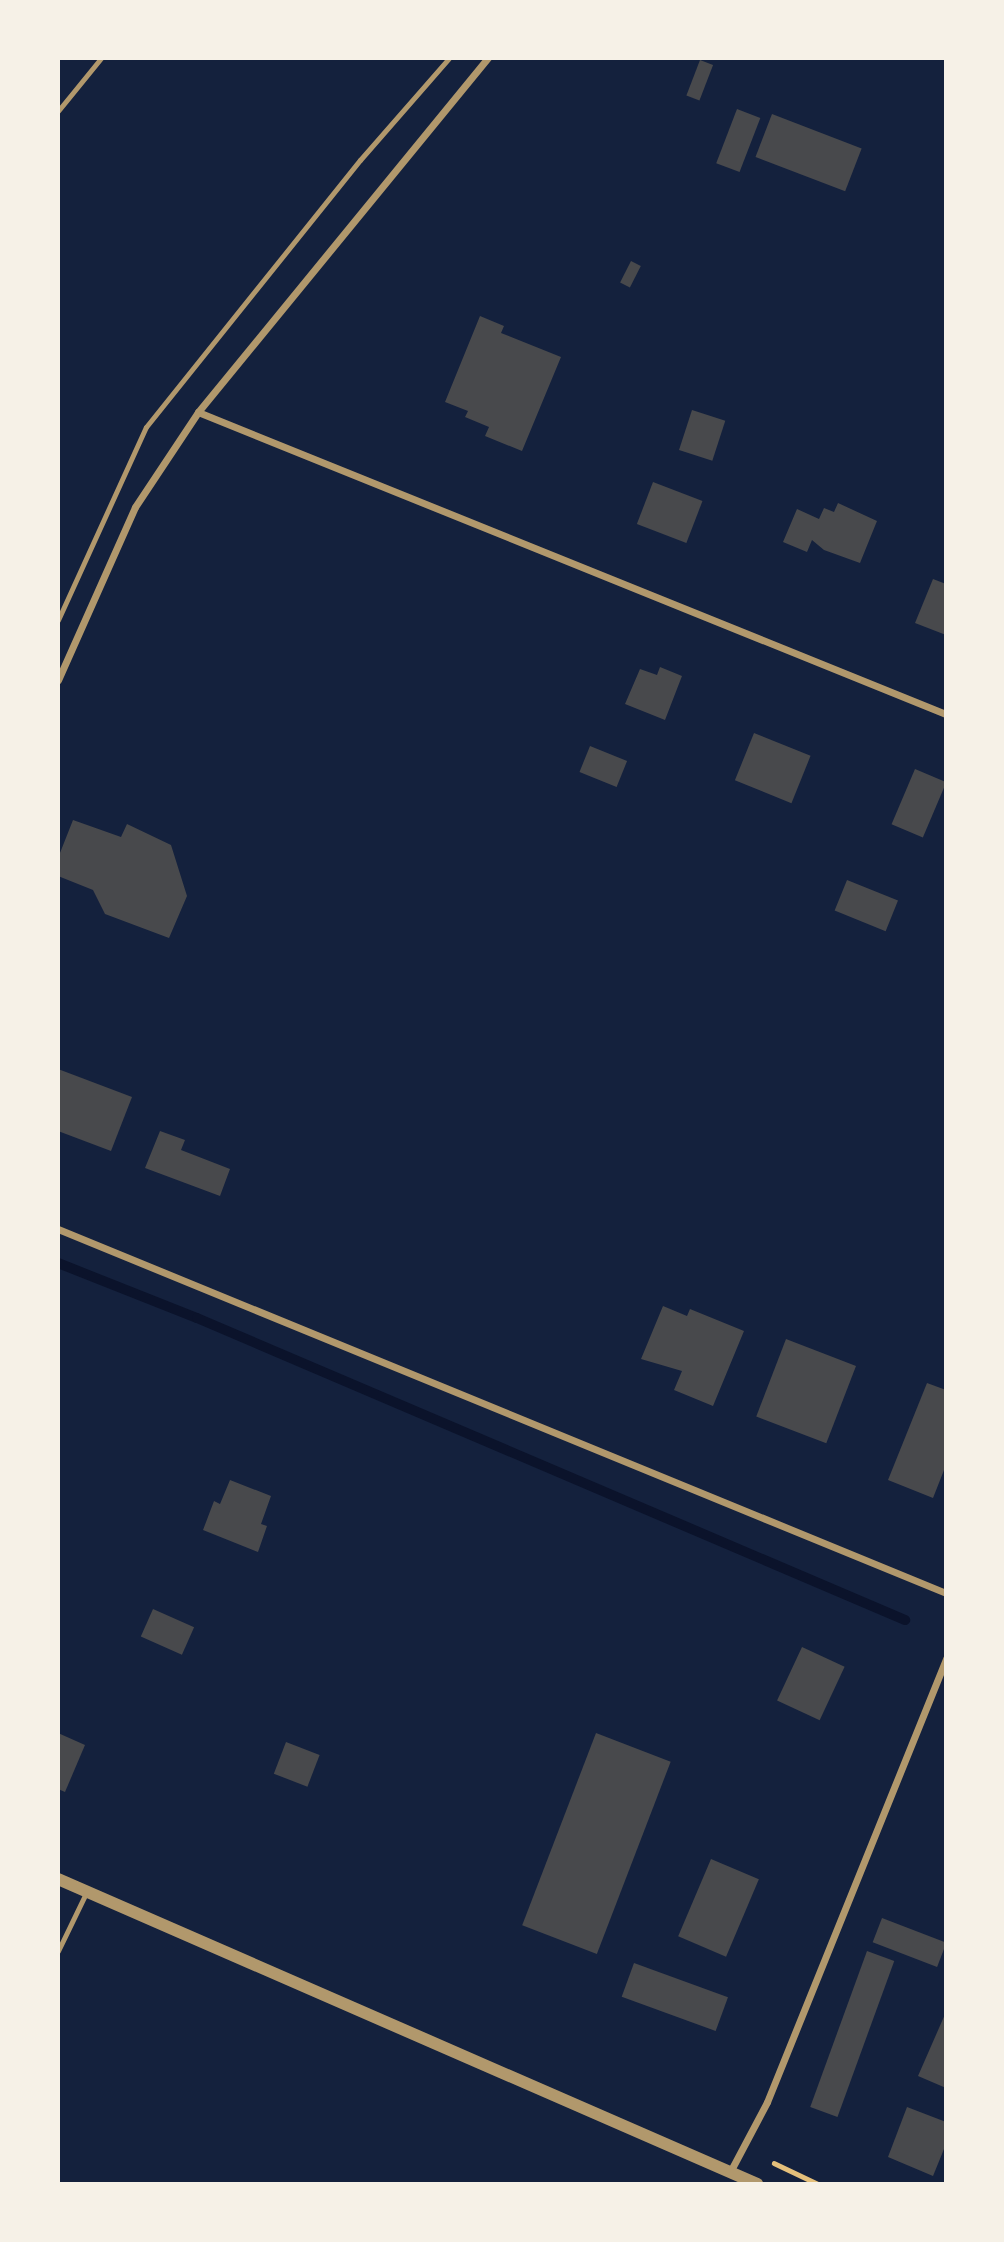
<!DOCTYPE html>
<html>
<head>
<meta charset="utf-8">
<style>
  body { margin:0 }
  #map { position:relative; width:1004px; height:2242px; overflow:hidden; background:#14213d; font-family:"Titillium Web",sans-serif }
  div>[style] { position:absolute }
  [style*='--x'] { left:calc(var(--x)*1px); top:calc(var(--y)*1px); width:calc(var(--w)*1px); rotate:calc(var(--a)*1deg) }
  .stream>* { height:10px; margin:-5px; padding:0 5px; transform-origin:5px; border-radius:5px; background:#0b132b }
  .building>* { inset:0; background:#48494c; transform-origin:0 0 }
  .path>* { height:4.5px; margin:-2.25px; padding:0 2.25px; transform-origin:2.25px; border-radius:2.25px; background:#e5c07b }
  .service>* { height:5px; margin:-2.5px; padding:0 2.5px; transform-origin:2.5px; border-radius:2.5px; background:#b1986c }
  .minor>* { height:7px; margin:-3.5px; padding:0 3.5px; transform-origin:3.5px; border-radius:3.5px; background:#b1986c }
  .tertiary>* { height:12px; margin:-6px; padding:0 6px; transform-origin:6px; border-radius:6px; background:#b1986c }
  span { translate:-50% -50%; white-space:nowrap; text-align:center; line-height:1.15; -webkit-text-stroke:7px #f6f1e7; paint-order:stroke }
  .frame { position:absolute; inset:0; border:60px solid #f6f1e7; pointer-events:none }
</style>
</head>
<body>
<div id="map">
  <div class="stream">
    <i style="--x:58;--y:1263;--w:149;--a:21.6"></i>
    <i style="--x:197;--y:1318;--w:770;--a:23.1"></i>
  </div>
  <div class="building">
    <i style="left:700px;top:60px;width:14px;height:38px;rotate:21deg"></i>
    <i style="left:737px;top:109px;width:25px;height:58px;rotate:21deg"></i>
    <i style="left:772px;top:114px;width:96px;height:46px;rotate:21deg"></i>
    <i style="left:631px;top:261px;width:11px;height:24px;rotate:27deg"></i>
    <i style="clip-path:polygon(480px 316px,504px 326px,501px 333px,561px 357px,522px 451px,485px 436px,489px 427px,465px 417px,468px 411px,445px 402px)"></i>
    <i style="left:692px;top:410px;width:35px;height:42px;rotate:18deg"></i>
    <i style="left:653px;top:482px;width:53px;height:45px;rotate:21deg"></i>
    <i style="clip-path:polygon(838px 503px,877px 521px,860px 563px,824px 550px,812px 540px,807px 552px,783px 542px,797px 509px,819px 519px,824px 508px,834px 512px)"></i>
    <i style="clip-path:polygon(933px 579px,946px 584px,946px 635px,915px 623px)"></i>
    <i style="clip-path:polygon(660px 667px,682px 676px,665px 720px,625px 704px,640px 669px,657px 675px)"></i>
    <i style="left:754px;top:733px;width:61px;height:51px;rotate:22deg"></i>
    <i style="left:590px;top:746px;width:40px;height:28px;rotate:22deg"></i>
    <i style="left:915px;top:769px;width:34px;height:60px;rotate:23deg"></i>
    <i style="clip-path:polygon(73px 820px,121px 837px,127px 824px,171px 845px,187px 896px,169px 938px,105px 914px,93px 890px,58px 876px,58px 858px)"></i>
    <i style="left:847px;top:880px;width:55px;height:33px;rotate:22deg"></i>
    <i style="clip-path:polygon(58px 1069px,132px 1097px,111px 1151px,58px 1131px)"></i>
    <i style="clip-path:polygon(160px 1131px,185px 1140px,181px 1150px,230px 1169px,220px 1196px,145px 1168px)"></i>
    <i style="clip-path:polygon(663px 1306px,687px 1316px,690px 1309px,744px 1331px,713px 1406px,674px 1390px,682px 1371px,641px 1359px)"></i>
    <i style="left:786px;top:1339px;width:75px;height:83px;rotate:21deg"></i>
    <i style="clip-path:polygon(927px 1383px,946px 1390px,946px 1465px,933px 1498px,888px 1480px)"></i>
    <i style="clip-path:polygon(230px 1480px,271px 1496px,261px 1524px,267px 1526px,258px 1552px,203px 1530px,214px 1501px,220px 1504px)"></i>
    <i style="left:153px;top:1609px;width:45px;height:30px;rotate:24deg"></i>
    <i style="left:802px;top:1647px;width:47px;height:59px;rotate:25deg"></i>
    <i style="clip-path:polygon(58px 1733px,85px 1745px,65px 1792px,58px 1789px)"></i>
    <i style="left:596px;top:1733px;width:80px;height:206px;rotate:21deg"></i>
    <i style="left:286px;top:1742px;width:36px;height:34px;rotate:21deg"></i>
    <i style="left:711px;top:1859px;width:52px;height:84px;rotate:23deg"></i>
    <i style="left:882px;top:1918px;width:69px;height:26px;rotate:21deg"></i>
    <i style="left:867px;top:1951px;width:29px;height:166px;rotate:20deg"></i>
    <i style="left:634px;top:1963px;width:100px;height:36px;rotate:20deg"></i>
    <i style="clip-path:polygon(946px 2012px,946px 2088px,918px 2076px)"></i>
    <i style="clip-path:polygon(907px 2107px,946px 2122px,946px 2144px,933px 2176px,888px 2157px)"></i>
  </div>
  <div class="path">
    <i style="--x:774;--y:2163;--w:49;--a:25.5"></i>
  </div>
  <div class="service">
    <i style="--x:58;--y:111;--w:68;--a:-50.9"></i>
    <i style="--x:58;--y:620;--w:212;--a:-65.5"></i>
    <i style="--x:146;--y:427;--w:342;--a:-51.3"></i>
    <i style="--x:360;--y:160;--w:135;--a:-48.9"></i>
    <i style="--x:58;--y:1951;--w:67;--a:-64.2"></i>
  </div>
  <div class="minor">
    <i style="--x:198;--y:412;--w:807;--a:21.99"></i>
    <i style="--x:58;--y:680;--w:189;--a:-66"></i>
    <i style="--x:135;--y:507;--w:114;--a:-56.4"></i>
    <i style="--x:198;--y:412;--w:458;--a:-50.7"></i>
    <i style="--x:58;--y:1229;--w:960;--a:22.29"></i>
    <i style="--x:730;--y:2172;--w:79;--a:-62.1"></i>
    <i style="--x:767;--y:2102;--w:479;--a:-68"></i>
  </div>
  <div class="tertiary">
    <i style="--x:58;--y:1879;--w:763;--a:23.57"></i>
  </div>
  <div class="frame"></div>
</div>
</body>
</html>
